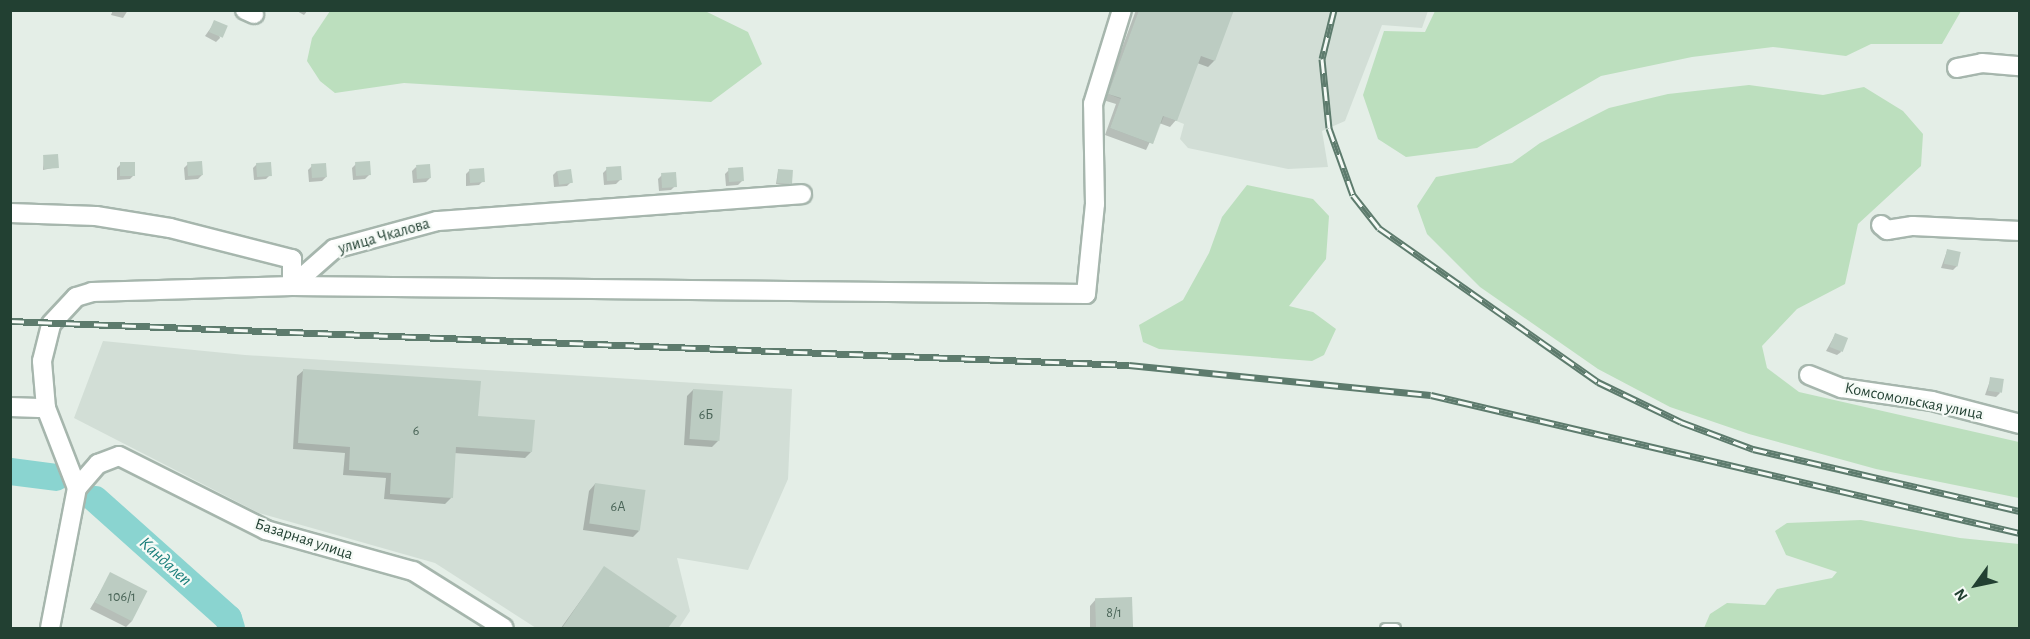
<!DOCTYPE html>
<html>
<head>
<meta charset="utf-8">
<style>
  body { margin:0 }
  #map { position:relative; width:2030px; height:639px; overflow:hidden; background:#e4eee7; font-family:"Alegreya Sans",sans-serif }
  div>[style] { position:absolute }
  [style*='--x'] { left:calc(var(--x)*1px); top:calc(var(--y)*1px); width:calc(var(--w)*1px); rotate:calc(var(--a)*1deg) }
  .built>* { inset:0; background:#d2ded6 }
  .green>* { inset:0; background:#bcdfbe }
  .shadow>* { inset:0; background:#0003 }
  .river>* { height:27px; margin:-13.5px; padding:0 13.5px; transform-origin:13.5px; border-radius:13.5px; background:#8ad4d0 }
  .building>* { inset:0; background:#bcccc2; transform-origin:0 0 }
  .roads { filter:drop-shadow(2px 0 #a6b6ad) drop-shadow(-2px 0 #a6b6ad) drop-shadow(0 2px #a6b6ad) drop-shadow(0 -2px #a6b6ad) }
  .lane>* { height:9px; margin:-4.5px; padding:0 4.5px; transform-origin:4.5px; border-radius:4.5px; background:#fff }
  .street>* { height:18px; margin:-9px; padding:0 9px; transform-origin:9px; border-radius:9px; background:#fff }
  .rail>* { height:7px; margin-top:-3.5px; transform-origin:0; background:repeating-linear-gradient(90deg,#f5faf6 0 14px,#5d7b6d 0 28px); box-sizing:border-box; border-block:2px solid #5d7b6d }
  span { translate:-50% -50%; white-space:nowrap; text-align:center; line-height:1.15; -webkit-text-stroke:4.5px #f5faf6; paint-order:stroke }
  .number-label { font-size:14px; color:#486356 }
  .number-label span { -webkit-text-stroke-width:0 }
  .street-label { font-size:16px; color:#224032 }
  .water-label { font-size:18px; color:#1a7f7b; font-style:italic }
  .frame { position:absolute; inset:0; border:12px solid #224032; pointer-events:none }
  .north { position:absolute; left:1946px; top:555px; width:60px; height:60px; -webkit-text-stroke:4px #f5faf6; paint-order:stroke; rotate:237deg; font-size:16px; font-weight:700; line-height:24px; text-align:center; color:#224032 }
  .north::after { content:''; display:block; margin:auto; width:21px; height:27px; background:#224032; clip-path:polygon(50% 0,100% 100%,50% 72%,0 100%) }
</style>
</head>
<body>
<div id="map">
  <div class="built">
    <i style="clip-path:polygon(1139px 11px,1428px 11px,1422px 28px,1382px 25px,1345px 121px,1322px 131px,1328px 167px,1288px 169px,1188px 148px,1180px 139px,1184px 124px,1164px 116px,1153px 144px,1110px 128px,1121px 99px,1108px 94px)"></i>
    <i style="clip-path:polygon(103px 341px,245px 355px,792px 389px,788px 479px,748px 570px,677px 558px,690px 611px,679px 628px,536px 628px,435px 563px,259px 513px,74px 418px)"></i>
  </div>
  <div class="green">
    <i style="clip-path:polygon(703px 10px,748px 32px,762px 64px,711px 102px,404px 83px,335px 93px,320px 81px,307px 61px,312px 38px,330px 11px)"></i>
    <i style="clip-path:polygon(1435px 11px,1435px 10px,1961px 11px,1942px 44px,1871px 44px,1846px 56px,1773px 47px,1692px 57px,1601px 76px,1477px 148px,1406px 157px,1378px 139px,1363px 95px,1384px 31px,1425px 32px)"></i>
    <i style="clip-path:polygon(1749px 85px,1823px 95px,1864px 87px,1903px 111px,1923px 134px,1921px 166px,1858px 224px,1845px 284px,1797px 309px,1762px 346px,1767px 368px,1799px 392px,2019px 442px,2019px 498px,1876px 469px,1749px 434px,1670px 407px,1598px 369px,1480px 287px,1427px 234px,1417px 206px,1436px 177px,1512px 163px,1540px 143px,1609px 108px,1668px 94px)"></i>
    <i style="clip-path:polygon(1247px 185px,1313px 199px,1329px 216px,1326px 259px,1289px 306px,1313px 312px,1336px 329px,1324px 355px,1312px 361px,1159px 349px,1143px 342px,1139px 325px,1183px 300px,1209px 253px,1222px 217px)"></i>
    <i style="clip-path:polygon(1861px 520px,1960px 538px,2019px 544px,2019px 628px,1704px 628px,1710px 614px,1727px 603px,1765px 605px,1777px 589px,1832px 578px,1837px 572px,1786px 555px,1775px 531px,1787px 523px)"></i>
  </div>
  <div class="shadow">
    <i style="clip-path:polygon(113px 10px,128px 10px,123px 18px,111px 15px)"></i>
    <i style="clip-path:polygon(295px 10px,308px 10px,304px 15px)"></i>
    <i style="clip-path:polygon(1136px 10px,1232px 10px,1214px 61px,1208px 67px,1197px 63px,1176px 120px,1170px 127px,1159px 123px,1146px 150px,1105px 135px,1116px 104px,1103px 100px)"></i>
    <i style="clip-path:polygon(215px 22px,220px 38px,216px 42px,205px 36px)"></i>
    <i style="clip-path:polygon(44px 156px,57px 167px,43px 170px)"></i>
    <i style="clip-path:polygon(121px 164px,134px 175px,130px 179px,117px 180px,117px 168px)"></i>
    <i style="clip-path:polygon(188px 164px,202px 175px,198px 179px,185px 180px,184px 168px)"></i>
    <i style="clip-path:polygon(257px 164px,270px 175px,266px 179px,254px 180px,253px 168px)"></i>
    <i style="clip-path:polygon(356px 164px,369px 175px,365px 179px,353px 180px,352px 168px)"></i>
    <i style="clip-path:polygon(312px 166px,326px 177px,322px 181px,309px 182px,308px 170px)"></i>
    <i style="clip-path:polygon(416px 167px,430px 178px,426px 182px,413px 183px,412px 171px)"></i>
    <i style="clip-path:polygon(607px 169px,620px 180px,616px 184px,604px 185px,603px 173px)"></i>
    <i style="clip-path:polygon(470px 170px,483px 181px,479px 185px,466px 186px,466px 174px)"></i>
    <i style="clip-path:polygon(729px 170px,742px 181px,738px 185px,726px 186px,725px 174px)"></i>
    <i style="clip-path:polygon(557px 171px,571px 182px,567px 186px,554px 187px,553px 175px)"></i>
    <i style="clip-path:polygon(778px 171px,790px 183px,789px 184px,776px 184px)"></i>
    <i style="clip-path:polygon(662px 175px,675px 186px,671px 190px,659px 191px,658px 179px)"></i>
    <i style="clip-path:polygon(1947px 251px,1957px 266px,1953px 270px,1941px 268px)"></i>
    <i style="clip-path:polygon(1835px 335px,1841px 352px,1837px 355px,1826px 351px)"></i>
    <i style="clip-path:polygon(304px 370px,477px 417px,531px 452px,525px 458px,454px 453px,451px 498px,445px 504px,384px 499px,386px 478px,343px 475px,345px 453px,293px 449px,297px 376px)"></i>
    <i style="clip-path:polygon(1991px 378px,2000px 393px,1996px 397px,1985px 395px)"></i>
    <i style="clip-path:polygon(693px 390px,718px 441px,712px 447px,684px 445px,687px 396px)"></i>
    <i style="clip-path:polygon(595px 484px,639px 531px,633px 537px,583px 530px,589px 491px)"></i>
    <i style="clip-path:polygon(604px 568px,675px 616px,667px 628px,561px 628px)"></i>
    <i style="clip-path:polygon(111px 574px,132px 621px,126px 627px,90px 609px)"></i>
    <i style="clip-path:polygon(1096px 599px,1130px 599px,1131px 628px,1090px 628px,1090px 606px)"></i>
  </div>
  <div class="river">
    <i style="--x:10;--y:471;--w:46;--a:7.4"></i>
    <i style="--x:95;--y:499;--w:178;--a:41.8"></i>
    <i style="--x:228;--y:618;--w:10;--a:73"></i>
  </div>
  <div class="building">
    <i style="clip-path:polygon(1139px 10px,1234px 10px,1215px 61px,1201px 56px,1177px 121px,1163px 116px,1153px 144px,1110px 128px,1121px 98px,1108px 94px)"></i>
    <i style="left:214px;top:20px;width:15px;height:13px;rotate:23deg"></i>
    <i style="left:58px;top:154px;width:14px;height:15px;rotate:86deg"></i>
    <i style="left:202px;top:161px;width:14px;height:15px;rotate:86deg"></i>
    <i style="left:370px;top:161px;width:14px;height:15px;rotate:86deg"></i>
    <i style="left:135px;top:162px;width:14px;height:15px;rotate:90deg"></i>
    <i style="left:271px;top:162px;width:14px;height:15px;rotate:86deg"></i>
    <i style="left:326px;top:163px;width:14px;height:15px;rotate:86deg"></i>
    <i style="left:430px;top:164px;width:14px;height:14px;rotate:86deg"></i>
    <i style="left:621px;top:166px;width:14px;height:15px;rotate:86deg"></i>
    <i style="left:743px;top:167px;width:14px;height:15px;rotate:86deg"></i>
    <i style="left:484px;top:168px;width:14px;height:15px;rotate:86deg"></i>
    <i style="left:571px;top:169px;width:14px;height:14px;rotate:82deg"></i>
    <i style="left:778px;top:169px;width:15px;height:14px;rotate:4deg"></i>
    <i style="left:676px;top:172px;width:15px;height:15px;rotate:86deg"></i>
    <i style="left:1947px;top:249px;width:14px;height:15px;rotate:12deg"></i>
    <i style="left:1835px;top:333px;width:14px;height:15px;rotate:21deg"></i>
    <i style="clip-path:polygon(303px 369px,481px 381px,478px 416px,535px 420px,532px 452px,456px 447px,453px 498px,390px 494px,391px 473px,349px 470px,350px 447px,298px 443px)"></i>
    <i style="left:1990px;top:377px;width:14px;height:14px;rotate:8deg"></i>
    <i style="left:693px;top:389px;width:30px;height:50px;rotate:4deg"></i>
    <i style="left:595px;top:483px;width:51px;height:41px;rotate:8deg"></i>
    <i style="clip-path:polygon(604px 566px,677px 616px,668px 628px,562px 628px)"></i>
    <i style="left:110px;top:572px;width:42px;height:34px;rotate:27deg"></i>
    <i style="left:1132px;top:597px;width:31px;height:37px;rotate:88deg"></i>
  </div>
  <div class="roads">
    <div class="lane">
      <i style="--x:1385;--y:628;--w:10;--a:0"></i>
    </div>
    <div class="street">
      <i style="--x:245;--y:10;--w:10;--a:24"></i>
      <i style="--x:1957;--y:68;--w:25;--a:-11"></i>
      <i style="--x:1982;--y:63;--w:38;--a:5"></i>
      <i style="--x:10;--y:213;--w:86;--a:2"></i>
      <i style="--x:96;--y:216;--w:75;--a:9.2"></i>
      <i style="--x:170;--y:228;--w:126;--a:14.3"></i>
      <i style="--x:292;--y:259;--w:27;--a:90"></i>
      <i style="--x:292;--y:286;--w:56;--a:-41.4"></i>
      <i style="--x:334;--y:249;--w:107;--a:-15.2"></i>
      <i style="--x:437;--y:221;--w:366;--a:-4.2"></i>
      <i style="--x:1881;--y:225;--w:8;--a:40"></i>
      <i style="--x:1887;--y:230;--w:26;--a:-9"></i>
      <i style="--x:1913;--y:226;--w:107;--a:2.7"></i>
      <i style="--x:1809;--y:375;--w:35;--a:22"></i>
      <i style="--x:1842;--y:388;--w:91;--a:8.2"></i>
      <i style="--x:1932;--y:401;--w:91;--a:14.6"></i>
      <i style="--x:10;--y:407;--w:36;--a:2"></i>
      <i style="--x:77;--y:488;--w:32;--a:-49"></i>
      <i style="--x:98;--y:464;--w:22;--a:-21"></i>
      <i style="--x:119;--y:456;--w:165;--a:26.7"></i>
      <i style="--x:266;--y:530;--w:153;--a:15.6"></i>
      <i style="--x:413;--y:571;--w:107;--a:32.1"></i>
      <i style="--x:50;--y:628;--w:143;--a:-79.1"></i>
      <i style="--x:77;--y:488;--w:86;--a:-111.2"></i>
      <i style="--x:46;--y:408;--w:47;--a:-94.9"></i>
      <i style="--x:42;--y:361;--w:38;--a:-76"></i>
      <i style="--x:51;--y:324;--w:37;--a:-47"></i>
      <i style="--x:76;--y:297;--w:17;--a:-17"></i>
      <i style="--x:92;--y:292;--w:200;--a:-1.7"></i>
      <i style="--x:292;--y:286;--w:794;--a:0.58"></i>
      <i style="--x:1086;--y:294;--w:90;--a:-84.3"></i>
      <i style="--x:1095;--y:204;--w:100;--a:-91.1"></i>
      <i style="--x:1093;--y:104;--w:98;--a:-72.9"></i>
    </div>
  </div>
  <div class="rail">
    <i style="--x:1334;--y:10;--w:50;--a:103.8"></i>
    <i style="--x:1322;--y:59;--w:69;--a:84.2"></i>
    <i style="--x:1329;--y:128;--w:71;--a:70.3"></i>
    <i style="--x:1353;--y:195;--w:42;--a:51.8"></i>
    <i style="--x:1379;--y:228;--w:268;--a:35.1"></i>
    <i style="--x:1598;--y:382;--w:92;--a:25.7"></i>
    <i style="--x:1681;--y:422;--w:77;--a:20.6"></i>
    <i style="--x:1753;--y:449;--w:274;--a:13.1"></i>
    <i style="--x:10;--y:321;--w:1120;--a:2.25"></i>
    <i style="--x:1129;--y:365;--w:303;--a:5.7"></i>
    <i style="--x:1431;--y:395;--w:605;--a:13.19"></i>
  </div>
  <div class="number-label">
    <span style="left:706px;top:415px">6Б</span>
    <span style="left:416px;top:431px">6</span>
    <span style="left:618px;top:507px">6А</span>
    <span style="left:122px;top:597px">106/1</span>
    <span style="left:1114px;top:613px">8/1</span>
  </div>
  <div class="street-label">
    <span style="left:384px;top:236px;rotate:-16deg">улица Чкалова</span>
    <span style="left:1914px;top:401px;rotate:11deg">Комсомольская улица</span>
    <span style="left:304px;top:539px;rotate:18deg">Базарная улица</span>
  </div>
  <div class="water-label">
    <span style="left:165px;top:562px;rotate:42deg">Кандалеп</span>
  </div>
  <div class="frame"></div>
  <div class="north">N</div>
</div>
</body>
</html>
